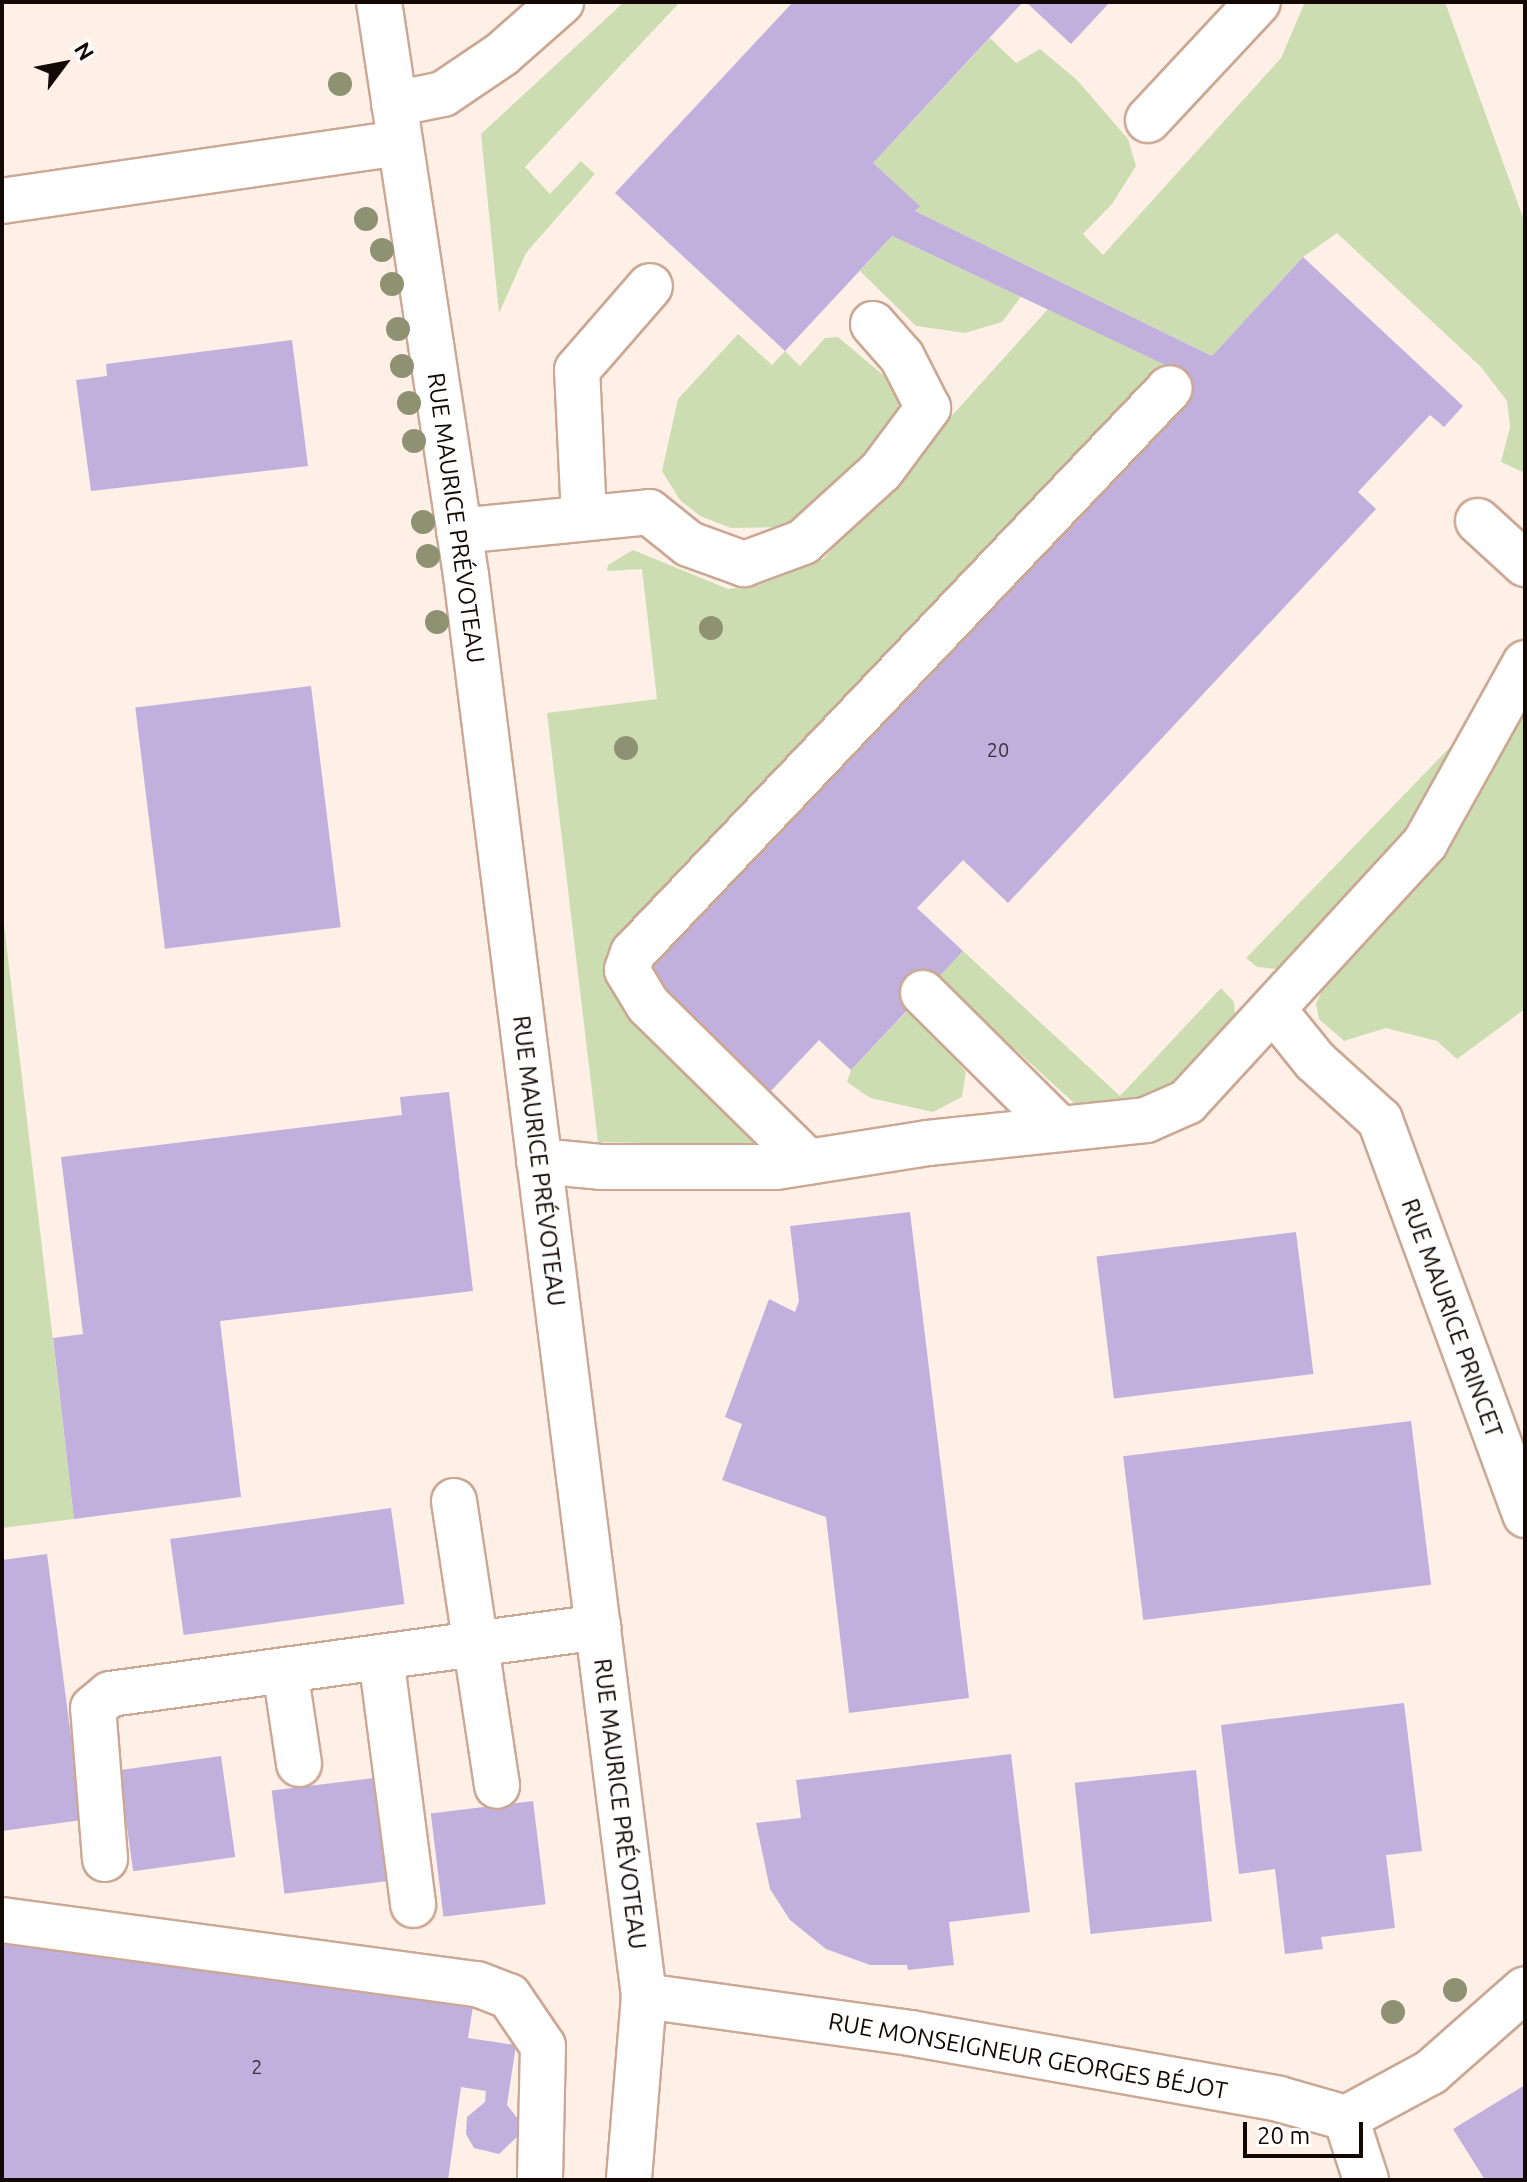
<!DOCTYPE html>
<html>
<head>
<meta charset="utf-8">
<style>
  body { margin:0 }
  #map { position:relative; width:1527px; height:2182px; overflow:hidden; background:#feefe7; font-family:Ubuntu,sans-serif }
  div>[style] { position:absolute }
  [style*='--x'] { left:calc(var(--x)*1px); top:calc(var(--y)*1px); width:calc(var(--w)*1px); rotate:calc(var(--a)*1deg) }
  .green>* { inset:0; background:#ccdeb1 }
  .building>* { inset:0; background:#c1b0dd; transform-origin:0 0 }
  .roads { filter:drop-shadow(2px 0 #cba894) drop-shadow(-2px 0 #cba894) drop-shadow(0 2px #cba894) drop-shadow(0 -2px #cba894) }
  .minor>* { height:44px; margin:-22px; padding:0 22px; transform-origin:22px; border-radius:22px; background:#fff }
  .trees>* { width:24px; height:24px; margin:-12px; border-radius:50%; background:#8f9272 }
  span { translate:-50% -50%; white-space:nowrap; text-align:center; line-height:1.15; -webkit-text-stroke:7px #fff; paint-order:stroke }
  .number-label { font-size:20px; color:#3e323a }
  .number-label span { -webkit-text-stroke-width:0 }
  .street-label { font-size:24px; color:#130803 }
  .frame { position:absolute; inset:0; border:4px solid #130803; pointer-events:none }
  .north { position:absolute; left:24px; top:24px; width:80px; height:80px; -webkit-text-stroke:6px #fff; paint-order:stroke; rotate:58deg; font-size:22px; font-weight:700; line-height:32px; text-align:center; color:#130803 }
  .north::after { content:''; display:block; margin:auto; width:28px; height:36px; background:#130803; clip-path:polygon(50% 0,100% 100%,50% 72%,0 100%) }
  .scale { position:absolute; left:1243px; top:2122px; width:120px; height:36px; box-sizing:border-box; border:4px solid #130803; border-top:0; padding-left:10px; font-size:24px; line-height:28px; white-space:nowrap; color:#130803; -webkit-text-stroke:6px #fff; paint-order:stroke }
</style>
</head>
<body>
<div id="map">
  <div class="green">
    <i style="clip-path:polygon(624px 2px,680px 2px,525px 167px,550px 194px,581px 161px,595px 174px,526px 253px,499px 313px,481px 134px)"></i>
    <i style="clip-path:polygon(1305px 2px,1445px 2px,1525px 223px,1525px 473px,1501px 462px,1510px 427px,1507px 401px,1481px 367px,1337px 233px,1303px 257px,1212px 356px,915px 211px,919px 206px,873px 163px,990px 38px,1016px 63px,1040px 49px,1077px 80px,1128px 139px,1136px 166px,1112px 204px,1083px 234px,1103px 255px,1281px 58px)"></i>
    <i style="clip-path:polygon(892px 236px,1021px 297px,1002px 322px,965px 333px,916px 326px,860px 271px)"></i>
    <i style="clip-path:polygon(1048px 309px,1173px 368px,642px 912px,770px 1146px,598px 1142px,547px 713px,657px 699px,642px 569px,607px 571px,608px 565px,633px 550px,728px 589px,756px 586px,823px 559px)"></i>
    <i style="clip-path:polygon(738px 334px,772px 365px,785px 351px,800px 366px,825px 338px,838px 337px,888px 379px,899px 402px,892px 439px,817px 515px,784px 527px,731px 528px,700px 516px,680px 500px,662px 471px,678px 399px)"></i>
    <i style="clip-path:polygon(1525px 705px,1525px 1009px,1457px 1059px,1437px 1041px,1386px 1028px,1344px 1041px,1319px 1019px,1316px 1004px,1330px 972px)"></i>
    <i style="clip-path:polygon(1457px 740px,1455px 760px,1403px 843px,1294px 959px,1277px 969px,1257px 967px,1246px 958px)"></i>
    <i style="clip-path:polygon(2px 908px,74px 1519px,2px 1528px)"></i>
    <i style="clip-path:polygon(963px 951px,1120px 1096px,1221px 988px,1234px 1002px,1235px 1016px,1228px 1032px,1172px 1088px,1107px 1112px,1074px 1103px,937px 978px)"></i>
    <i style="clip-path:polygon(910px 1008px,966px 1072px,962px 1097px,933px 1112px,870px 1098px,847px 1082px,851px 1070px)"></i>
  </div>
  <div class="building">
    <i style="clip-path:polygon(793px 2px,1023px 2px,873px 163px,920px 206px,915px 211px,1212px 356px,1303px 257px,1463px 406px,1444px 427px,1430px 415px,1358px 492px,1376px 509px,1008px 903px,963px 860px,917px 908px,963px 951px,851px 1070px,819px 1040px,769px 1093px,635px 973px,1191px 377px,892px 236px,785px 351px,615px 193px)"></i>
    <i style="clip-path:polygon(1026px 2px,1110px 2px,1071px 44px)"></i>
    <i style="clip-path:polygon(292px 340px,308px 466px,91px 491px,76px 380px,107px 376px,106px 364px)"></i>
    <i style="left:311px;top:686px;width:243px;height:177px;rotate:83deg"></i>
    <i style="clip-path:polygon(449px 1092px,473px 1291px,220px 1321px,241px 1497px,74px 1519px,53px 1338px,83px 1334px,61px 1157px,402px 1115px,400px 1097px)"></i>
    <i style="clip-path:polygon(910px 1212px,969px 1698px,849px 1713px,826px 1517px,722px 1480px,742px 1424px,725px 1417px,769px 1299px,795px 1312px,799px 1301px,790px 1226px)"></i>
    <i style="left:1296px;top:1232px;width:143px;height:201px;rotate:83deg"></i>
    <i style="left:1411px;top:1421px;width:165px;height:290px;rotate:83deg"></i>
    <i style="left:391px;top:1508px;width:97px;height:223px;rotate:82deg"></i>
    <i style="clip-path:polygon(47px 1554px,82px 1820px,2px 1831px,2px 1560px)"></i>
    <i style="clip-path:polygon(1404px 1703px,1422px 1851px,1386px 1855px,1395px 1928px,1321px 1937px,1323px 1949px,1285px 1954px,1275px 1869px,1239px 1874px,1221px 1725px)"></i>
    <i style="clip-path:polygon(1011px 1754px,1030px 1912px,949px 1922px,954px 1965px,908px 1970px,907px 1965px,870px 1965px,826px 1949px,790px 1920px,770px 1889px,756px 1823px,801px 1818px,796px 1780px)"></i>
    <i style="left:221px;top:1756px;width:102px;height:103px;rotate:82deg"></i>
    <i style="left:1196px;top:1770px;width:152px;height:122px;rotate:84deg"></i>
    <i style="left:374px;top:1778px;width:104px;height:103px;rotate:83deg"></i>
    <i style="left:533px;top:1801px;width:104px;height:103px;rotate:83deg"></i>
    <i style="clip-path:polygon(2px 1928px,474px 2000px,468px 2038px,516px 2045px,507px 2105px,518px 2119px,518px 2136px,499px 2154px,474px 2148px,466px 2134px,467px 2117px,485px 2102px,486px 2091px,461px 2087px,448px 2180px,2px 2180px)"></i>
    <i style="clip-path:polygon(1525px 2085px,1525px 2180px,1485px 2180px,1453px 2129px)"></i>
  </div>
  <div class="roads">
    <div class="minor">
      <i style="--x:379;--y:2;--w:580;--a:81.37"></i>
      <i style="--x:466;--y:575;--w:1432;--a:82.86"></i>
      <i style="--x:644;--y:1996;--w:185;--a:94.7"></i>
      <i style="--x:394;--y:104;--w:50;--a:-11.5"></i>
      <i style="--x:443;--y:94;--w:71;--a:-34.1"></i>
      <i style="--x:502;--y:54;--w:79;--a:-41.4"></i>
      <i style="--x:1148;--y:120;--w:161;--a:-47"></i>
      <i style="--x:2;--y:201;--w:402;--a:-8.3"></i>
      <i style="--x:584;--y:517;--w:147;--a:-92.7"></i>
      <i style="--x:577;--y:370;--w:111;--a:-49"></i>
      <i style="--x:1478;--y:521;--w:64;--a:42.5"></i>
      <i style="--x:459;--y:531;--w:191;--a:-5.7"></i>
      <i style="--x:649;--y:512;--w:51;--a:38.7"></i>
      <i style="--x:689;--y:544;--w:59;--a:20"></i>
      <i style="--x:744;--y:564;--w:63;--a:-20.4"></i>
      <i style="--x:803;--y:542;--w:105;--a:-42.3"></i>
      <i style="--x:881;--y:471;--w:79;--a:-53.3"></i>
      <i style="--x:928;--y:408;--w:57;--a:-117"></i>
      <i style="--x:902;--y:357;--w:44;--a:-131.3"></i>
      <i style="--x:923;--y:993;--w:193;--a:44.8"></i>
      <i style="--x:1273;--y:1009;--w:67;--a:51.1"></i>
      <i style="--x:1315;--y:1061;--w:88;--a:42.2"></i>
      <i style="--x:1380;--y:1120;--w:421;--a:69.8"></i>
      <i style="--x:539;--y:1161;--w:62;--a:5.5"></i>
      <i style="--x:601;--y:1167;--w:175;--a:0"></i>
      <i style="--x:776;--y:1167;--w:154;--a:-9"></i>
      <i style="--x:928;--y:1143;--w:219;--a:-6"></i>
      <i style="--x:1146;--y:1120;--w:45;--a:-23.7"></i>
      <i style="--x:1187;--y:1102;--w:352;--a:-47.4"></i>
      <i style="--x:1425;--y:843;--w:206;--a:-60.9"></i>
      <i style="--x:808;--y:1162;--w:224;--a:-135.5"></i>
      <i style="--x:648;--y:1005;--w:41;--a:-121"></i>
      <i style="--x:627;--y:970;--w:18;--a:-71"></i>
      <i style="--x:633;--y:953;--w:779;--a:-46.46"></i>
      <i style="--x:454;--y:1501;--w:288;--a:81.4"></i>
      <i style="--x:381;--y:1657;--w:250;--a:82.6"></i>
      <i style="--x:285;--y:1670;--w:95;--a:81.5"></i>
      <i style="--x:105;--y:1859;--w:151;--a:-94.5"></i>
      <i style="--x:93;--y:1708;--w:22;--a:-39"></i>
      <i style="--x:110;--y:1694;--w:493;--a:-7.8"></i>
      <i style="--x:2;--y:1920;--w:479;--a:7.7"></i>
      <i style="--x:477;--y:1984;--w:34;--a:21"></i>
      <i style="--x:509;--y:1996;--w:60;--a:55.8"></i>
      <i style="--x:543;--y:2046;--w:134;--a:91.3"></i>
      <i style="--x:644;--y:1996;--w:269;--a:7.9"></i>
      <i style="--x:910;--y:2033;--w:375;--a:10.1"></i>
      <i style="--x:1279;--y:2099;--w:70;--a:15.8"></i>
      <i style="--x:1346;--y:2118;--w:65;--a:72.1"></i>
      <i style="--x:1346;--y:2118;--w:97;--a:-28.4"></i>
      <i style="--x:1431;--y:2072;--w:125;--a:-41.4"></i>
    </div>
  </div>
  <div class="trees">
    <i style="left:340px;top:84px"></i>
    <i style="left:366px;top:219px"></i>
    <i style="left:382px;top:250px"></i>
    <i style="left:392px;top:284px"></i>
    <i style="left:398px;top:329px"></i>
    <i style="left:402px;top:366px"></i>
    <i style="left:409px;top:403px"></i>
    <i style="left:414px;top:441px"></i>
    <i style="left:423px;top:522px"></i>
    <i style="left:428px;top:556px"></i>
    <i style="left:437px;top:622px"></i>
    <i style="left:711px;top:628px"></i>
    <i style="left:626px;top:748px"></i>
    <i style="left:1455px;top:1990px"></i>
    <i style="left:1393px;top:2012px"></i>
  </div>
  <div class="number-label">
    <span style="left:998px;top:749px">20</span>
    <span style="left:257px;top:2066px">2</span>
  </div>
  <div class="street-label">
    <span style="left:456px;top:518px;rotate:82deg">RUE MAURICE PRÉVOTEAU</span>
    <span style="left:539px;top:1161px;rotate:83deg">RUE MAURICE PRÉVOTEAU</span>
    <span style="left:1452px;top:1318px;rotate:70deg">RUE MAURICE PRINCET</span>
    <span style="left:620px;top:1804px;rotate:83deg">RUE MAURICE PRÉVOTEAU</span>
    <span style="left:1028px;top:2056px;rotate:10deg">RUE MONSEIGNEUR GEORGES BÉJOT</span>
  </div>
  <div class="frame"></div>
  <div class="north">N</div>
  <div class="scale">20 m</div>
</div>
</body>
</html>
